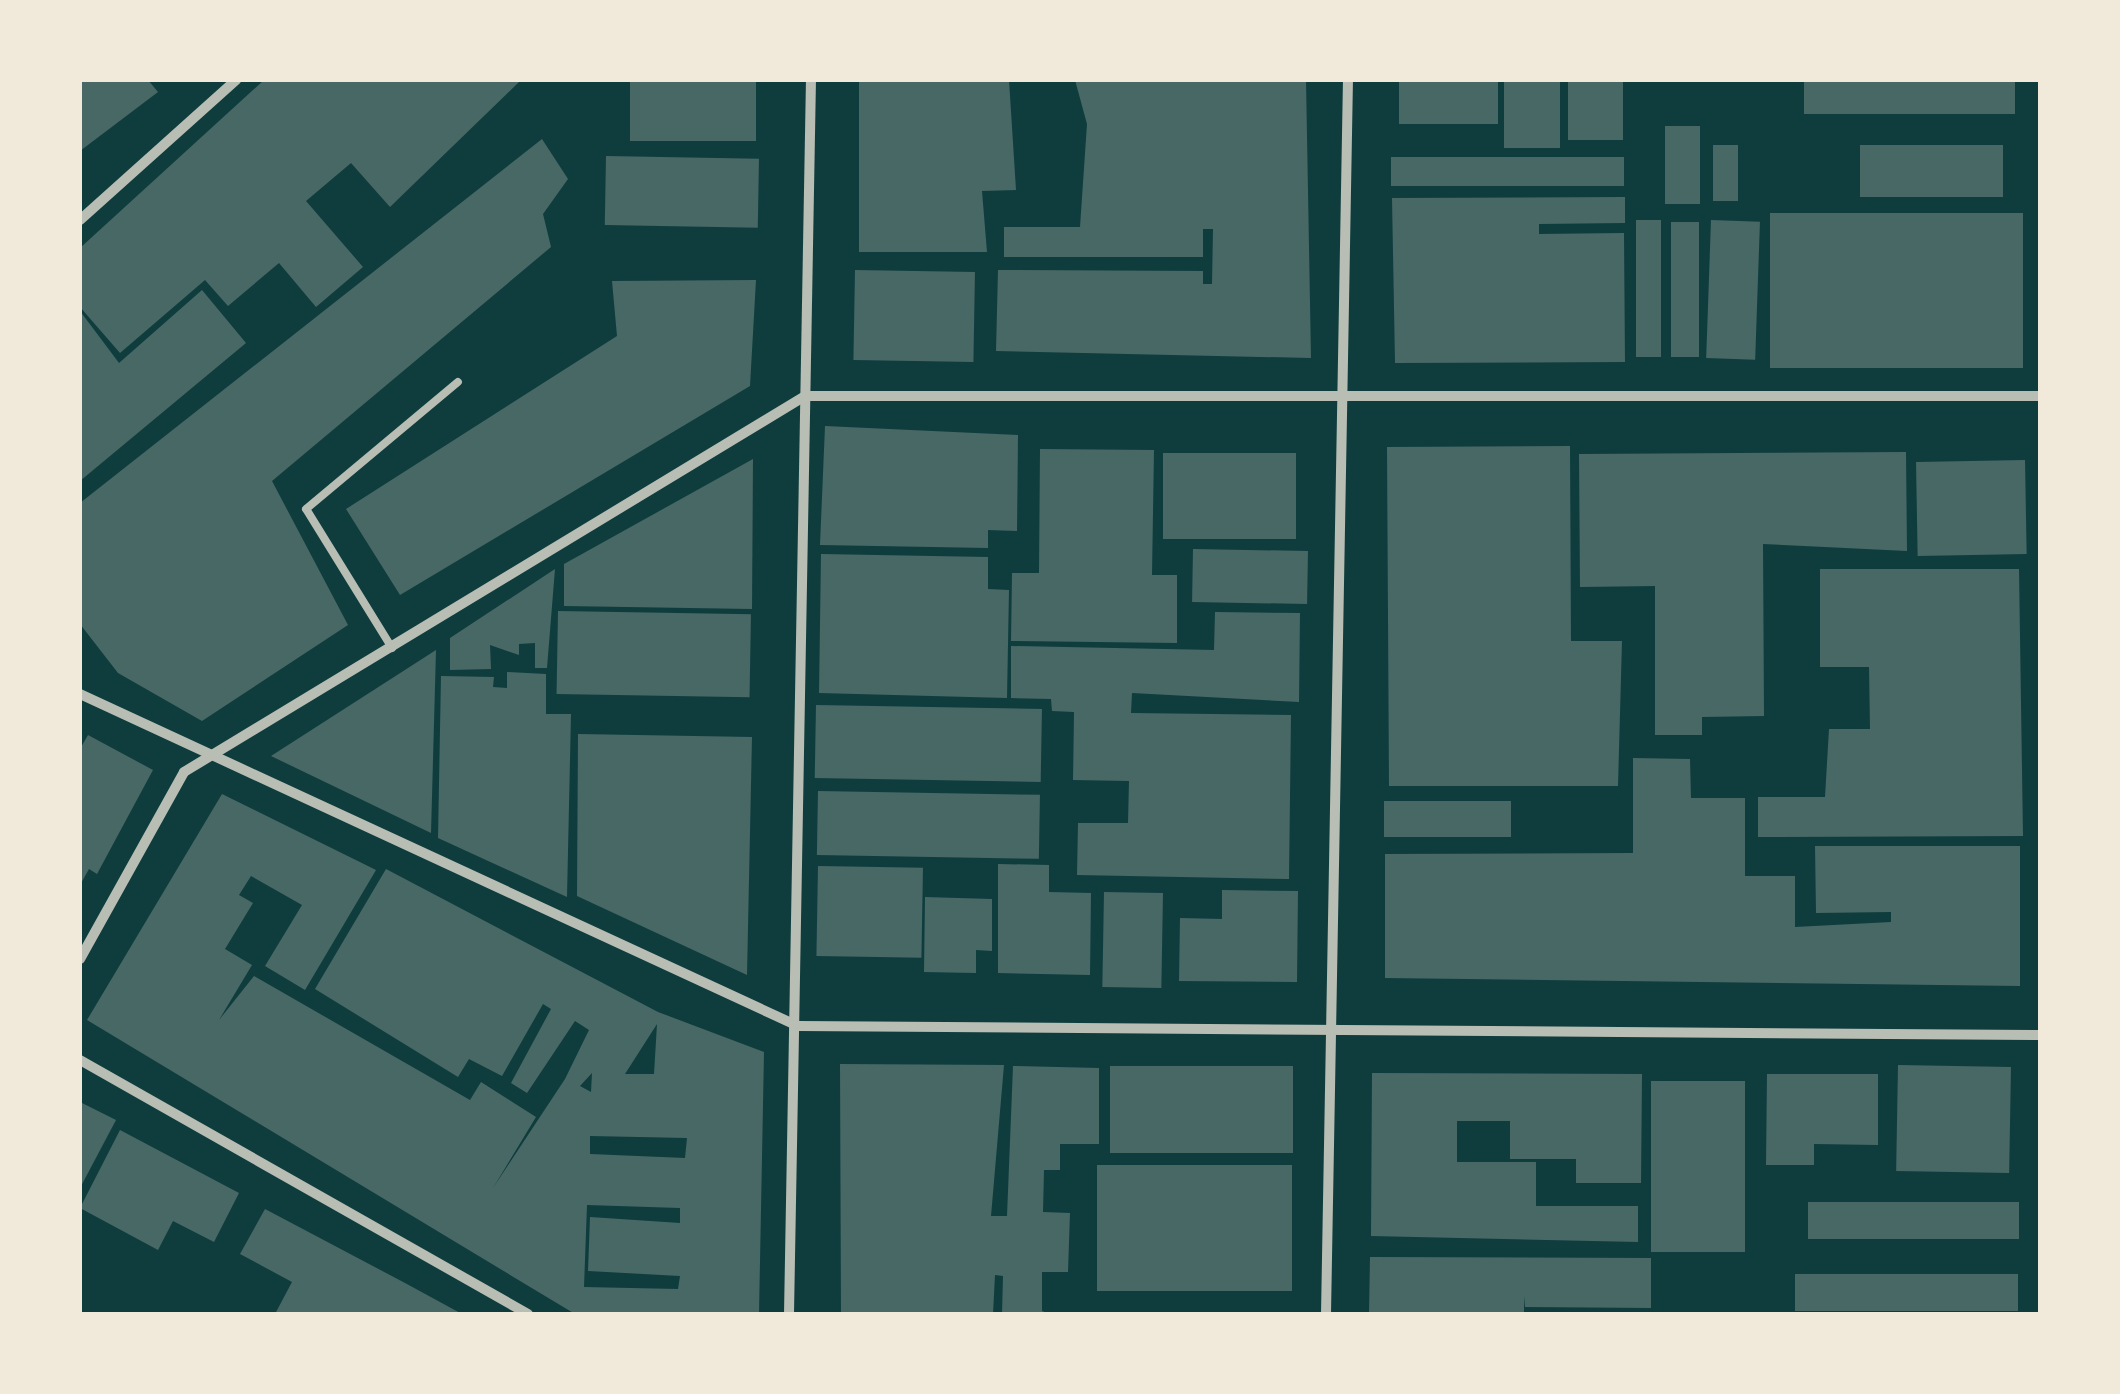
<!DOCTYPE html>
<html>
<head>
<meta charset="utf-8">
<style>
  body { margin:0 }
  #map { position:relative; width:2120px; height:1394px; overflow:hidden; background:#0f3d3e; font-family:"Varela Round",sans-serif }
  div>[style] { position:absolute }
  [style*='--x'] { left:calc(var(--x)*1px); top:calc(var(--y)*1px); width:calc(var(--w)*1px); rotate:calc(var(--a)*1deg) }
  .building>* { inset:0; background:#486865; transform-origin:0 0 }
  .service>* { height:8px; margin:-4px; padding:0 4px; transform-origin:4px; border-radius:4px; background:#b8beb3 }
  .minor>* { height:10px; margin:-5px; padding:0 5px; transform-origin:5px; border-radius:5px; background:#b8beb3 }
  span { translate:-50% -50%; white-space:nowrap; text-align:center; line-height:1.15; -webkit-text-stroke:8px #f1e9da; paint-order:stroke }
  .frame { position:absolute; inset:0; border:82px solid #f1e9da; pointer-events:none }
</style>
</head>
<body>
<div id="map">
  <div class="building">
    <i style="clip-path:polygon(80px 80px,148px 80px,158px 92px,80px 151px)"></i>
    <i style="clip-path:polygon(264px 80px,519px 82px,390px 207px,351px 163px,306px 201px,363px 267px,316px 307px,279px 263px,228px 306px,205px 280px,120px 353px,80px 307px,80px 248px)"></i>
    <i style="left:630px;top:80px;width:126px;height:61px"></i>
    <i style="clip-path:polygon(859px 80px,1009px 80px,1016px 190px,982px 191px,987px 252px,859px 252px)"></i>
    <i style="clip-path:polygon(1075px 80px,1306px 80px,1311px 358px,996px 351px,998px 270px,1203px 271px,1203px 284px,1212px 284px,1213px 229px,1203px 229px,1203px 257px,1004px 257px,1004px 227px,1080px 227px,1087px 124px)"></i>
    <i style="left:1399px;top:80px;width:99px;height:44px"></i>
    <i style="left:1504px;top:80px;width:56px;height:68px"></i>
    <i style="left:1568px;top:80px;width:55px;height:60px"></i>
    <i style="left:1804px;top:80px;width:211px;height:34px"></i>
    <i style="left:1665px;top:126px;width:35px;height:78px"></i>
    <i style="clip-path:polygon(542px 139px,568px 179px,543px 214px,551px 247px,272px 481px,348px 625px,202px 721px,118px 673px,80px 624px,80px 503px)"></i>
    <i style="left:1713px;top:145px;width:25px;height:56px"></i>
    <i style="left:1860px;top:145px;width:143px;height:52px"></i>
    <i style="left:606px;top:156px;width:153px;height:69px;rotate:1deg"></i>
    <i style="left:1624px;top:157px;width:29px;height:233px;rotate:90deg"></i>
    <i style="clip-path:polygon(1625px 197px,1625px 223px,1539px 224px,1539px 234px,1624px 233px,1625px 362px,1395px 363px,1392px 198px)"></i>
    <i style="left:1770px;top:213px;width:253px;height:155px"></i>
    <i style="left:1636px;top:220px;width:25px;height:137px"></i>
    <i style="left:1711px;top:220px;width:49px;height:138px;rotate:2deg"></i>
    <i style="left:1699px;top:222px;width:135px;height:28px;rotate:90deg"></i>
    <i style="left:855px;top:270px;width:120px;height:90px;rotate:1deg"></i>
    <i style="clip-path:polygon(756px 280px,750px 386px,400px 595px,346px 509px,617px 336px,612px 281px)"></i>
    <i style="clip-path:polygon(202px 290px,246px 343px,80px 481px,80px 311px,119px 363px)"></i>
    <i style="clip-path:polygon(825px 426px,1018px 435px,1017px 531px,988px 530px,988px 548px,820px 545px)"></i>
    <i style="clip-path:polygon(1570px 446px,1571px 641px,1622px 641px,1618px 786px,1389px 786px,1387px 447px)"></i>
    <i style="clip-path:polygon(1040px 449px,1154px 450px,1152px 575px,1177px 575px,1177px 643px,1011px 641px,1012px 573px,1039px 573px)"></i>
    <i style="clip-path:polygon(1906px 452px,1907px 551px,1763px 544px,1764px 716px,1702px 717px,1702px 735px,1655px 735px,1655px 586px,1580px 587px,1579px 454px)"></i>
    <i style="left:1163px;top:453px;width:133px;height:86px"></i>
    <i style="clip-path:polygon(753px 459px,752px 609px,564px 606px,564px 564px)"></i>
    <i style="left:2025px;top:460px;width:94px;height:109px;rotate:89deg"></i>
    <i style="left:1193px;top:549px;width:115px;height:53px;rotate:1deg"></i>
    <i style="clip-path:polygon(821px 554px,988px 557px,988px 589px,1009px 590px,1007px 698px,819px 693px)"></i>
    <i style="clip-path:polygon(555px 569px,547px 668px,535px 668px,535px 643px,519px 644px,519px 655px,490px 645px,491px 669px,450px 670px,450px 638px)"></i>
    <i style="clip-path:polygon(1820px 569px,2019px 569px,2023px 836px,1758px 837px,1758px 797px,1825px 797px,1829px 729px,1870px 729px,1869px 667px,1820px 667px)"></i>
    <i style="left:558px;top:611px;width:193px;height:83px;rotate:1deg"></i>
    <i style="clip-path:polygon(1215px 612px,1300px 613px,1299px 702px,1132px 693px,1131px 713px,1291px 715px,1289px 879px,1077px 875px,1078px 823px,1128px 823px,1129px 781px,1073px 780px,1074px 712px,1052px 711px,1051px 699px,1011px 698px,1011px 646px,1214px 650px)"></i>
    <i style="clip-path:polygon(436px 650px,431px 833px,271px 756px)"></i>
    <i style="clip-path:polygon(507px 672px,546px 674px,546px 714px,571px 714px,567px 897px,438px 838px,441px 676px,494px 677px,493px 687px,507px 688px)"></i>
    <i style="left:816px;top:705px;width:226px;height:73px;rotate:1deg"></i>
    <i style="clip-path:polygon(578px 734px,752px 737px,747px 975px,577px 896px)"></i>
    <i style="clip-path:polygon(88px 735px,153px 770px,97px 874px,89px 869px,80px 885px,80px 749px)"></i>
    <i style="clip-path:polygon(1633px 758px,1690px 759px,1691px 798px,1745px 798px,1745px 876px,1795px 876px,1795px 927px,1891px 922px,1891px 912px,1816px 913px,1815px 846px,2020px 846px,2020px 986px,1385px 978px,1385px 854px,1633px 853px)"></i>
    <i style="left:818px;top:791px;width:222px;height:64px;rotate:1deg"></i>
    <i style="clip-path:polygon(evenodd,222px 794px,376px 870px,305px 990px,265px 966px,302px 905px,251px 876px,239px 895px,253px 903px,225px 949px,252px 965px,219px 1020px,254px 976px,470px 1100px,481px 1082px,536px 1117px,493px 1188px,565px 1079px,589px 1030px,575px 1021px,527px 1093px,511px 1083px,551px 1009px,543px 1004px,502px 1076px,469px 1059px,458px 1077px,315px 989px,386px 869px,658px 1012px,764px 1052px,759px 1314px,575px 1314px,87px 1020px,222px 794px,657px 1024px,654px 1074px,625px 1074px,657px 1024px,222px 794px,592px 1073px,591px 1092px,580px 1086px,592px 1073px,222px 794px,590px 1136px,687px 1138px,685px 1158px,590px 1154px,590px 1136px,222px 794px,587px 1205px,680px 1208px,680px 1223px,590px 1217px,588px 1271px,680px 1276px,678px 1289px,584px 1287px,587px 1205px)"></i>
    <i style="left:1511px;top:801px;width:36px;height:127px;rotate:90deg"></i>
    <i style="clip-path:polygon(998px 864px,1049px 865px,1049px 892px,1091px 893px,1090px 975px,998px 973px)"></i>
    <i style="left:818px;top:866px;width:105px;height:90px;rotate:1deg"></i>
    <i style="clip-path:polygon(1222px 890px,1298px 891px,1297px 982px,1179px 981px,1180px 918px,1222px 919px)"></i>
    <i style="left:1104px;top:892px;width:59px;height:95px;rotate:1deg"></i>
    <i style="clip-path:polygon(925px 897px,992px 899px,992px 951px,976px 950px,976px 973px,924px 972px)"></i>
    <i style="clip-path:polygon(840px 1064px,1004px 1065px,991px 1216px,1007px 1216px,1013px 1066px,1099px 1068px,1099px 1144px,1060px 1144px,1060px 1170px,1044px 1170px,1043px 1212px,1070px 1213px,1068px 1272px,1042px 1272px,1042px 1311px,1050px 1314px,1002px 1314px,1003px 1276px,995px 1275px,993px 1314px,841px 1314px)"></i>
    <i style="left:1898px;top:1065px;width:113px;height:106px;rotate:1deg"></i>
    <i style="left:1110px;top:1066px;width:183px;height:87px"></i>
    <i style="clip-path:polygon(1372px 1073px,1642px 1074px,1641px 1183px,1576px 1183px,1576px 1159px,1510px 1159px,1510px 1121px,1457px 1121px,1457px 1162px,1536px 1162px,1536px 1206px,1638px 1206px,1638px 1242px,1371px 1236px)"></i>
    <i style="clip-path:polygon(1767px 1074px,1878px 1074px,1878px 1145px,1814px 1144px,1814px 1165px,1766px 1165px)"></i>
    <i style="left:1651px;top:1081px;width:94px;height:171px"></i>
    <i style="clip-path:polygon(80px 1102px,116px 1120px,80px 1188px)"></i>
    <i style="clip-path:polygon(120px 1130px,239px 1193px,214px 1242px,173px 1221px,158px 1250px,80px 1208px)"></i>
    <i style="left:1097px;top:1165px;width:195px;height:126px"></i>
    <i style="left:1808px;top:1202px;width:211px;height:37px"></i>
    <i style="clip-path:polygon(265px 1209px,405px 1283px,462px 1314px,275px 1314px,292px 1282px,240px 1254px)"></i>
    <i style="clip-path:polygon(1370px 1257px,1651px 1258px,1651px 1308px,1525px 1307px,1524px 1296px,1524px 1314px,1369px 1314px)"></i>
    <i style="left:1795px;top:1274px;width:223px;height:37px"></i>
  </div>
  <div class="service">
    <i style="--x:392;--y:648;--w:163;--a:-121.7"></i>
    <i style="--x:306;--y:509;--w:198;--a:-39.9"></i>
  </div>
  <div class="minor">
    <i style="--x:80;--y:220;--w:210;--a:-41.9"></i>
    <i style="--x:80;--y:694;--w:791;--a:24.82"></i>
    <i style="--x:798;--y:1026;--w:1242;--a:0.42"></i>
    <i style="--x:80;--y:959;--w:214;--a:-60.9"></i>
    <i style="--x:184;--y:772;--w:726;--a:-31.19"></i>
    <i style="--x:805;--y:396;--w:1235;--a:0"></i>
    <i style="--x:80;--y:1060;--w:515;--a:29.55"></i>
    <i style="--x:789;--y:1314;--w:1234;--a:-88.98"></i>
    <i style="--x:1326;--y:1314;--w:1234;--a:-88.98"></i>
  </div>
  <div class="frame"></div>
</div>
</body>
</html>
